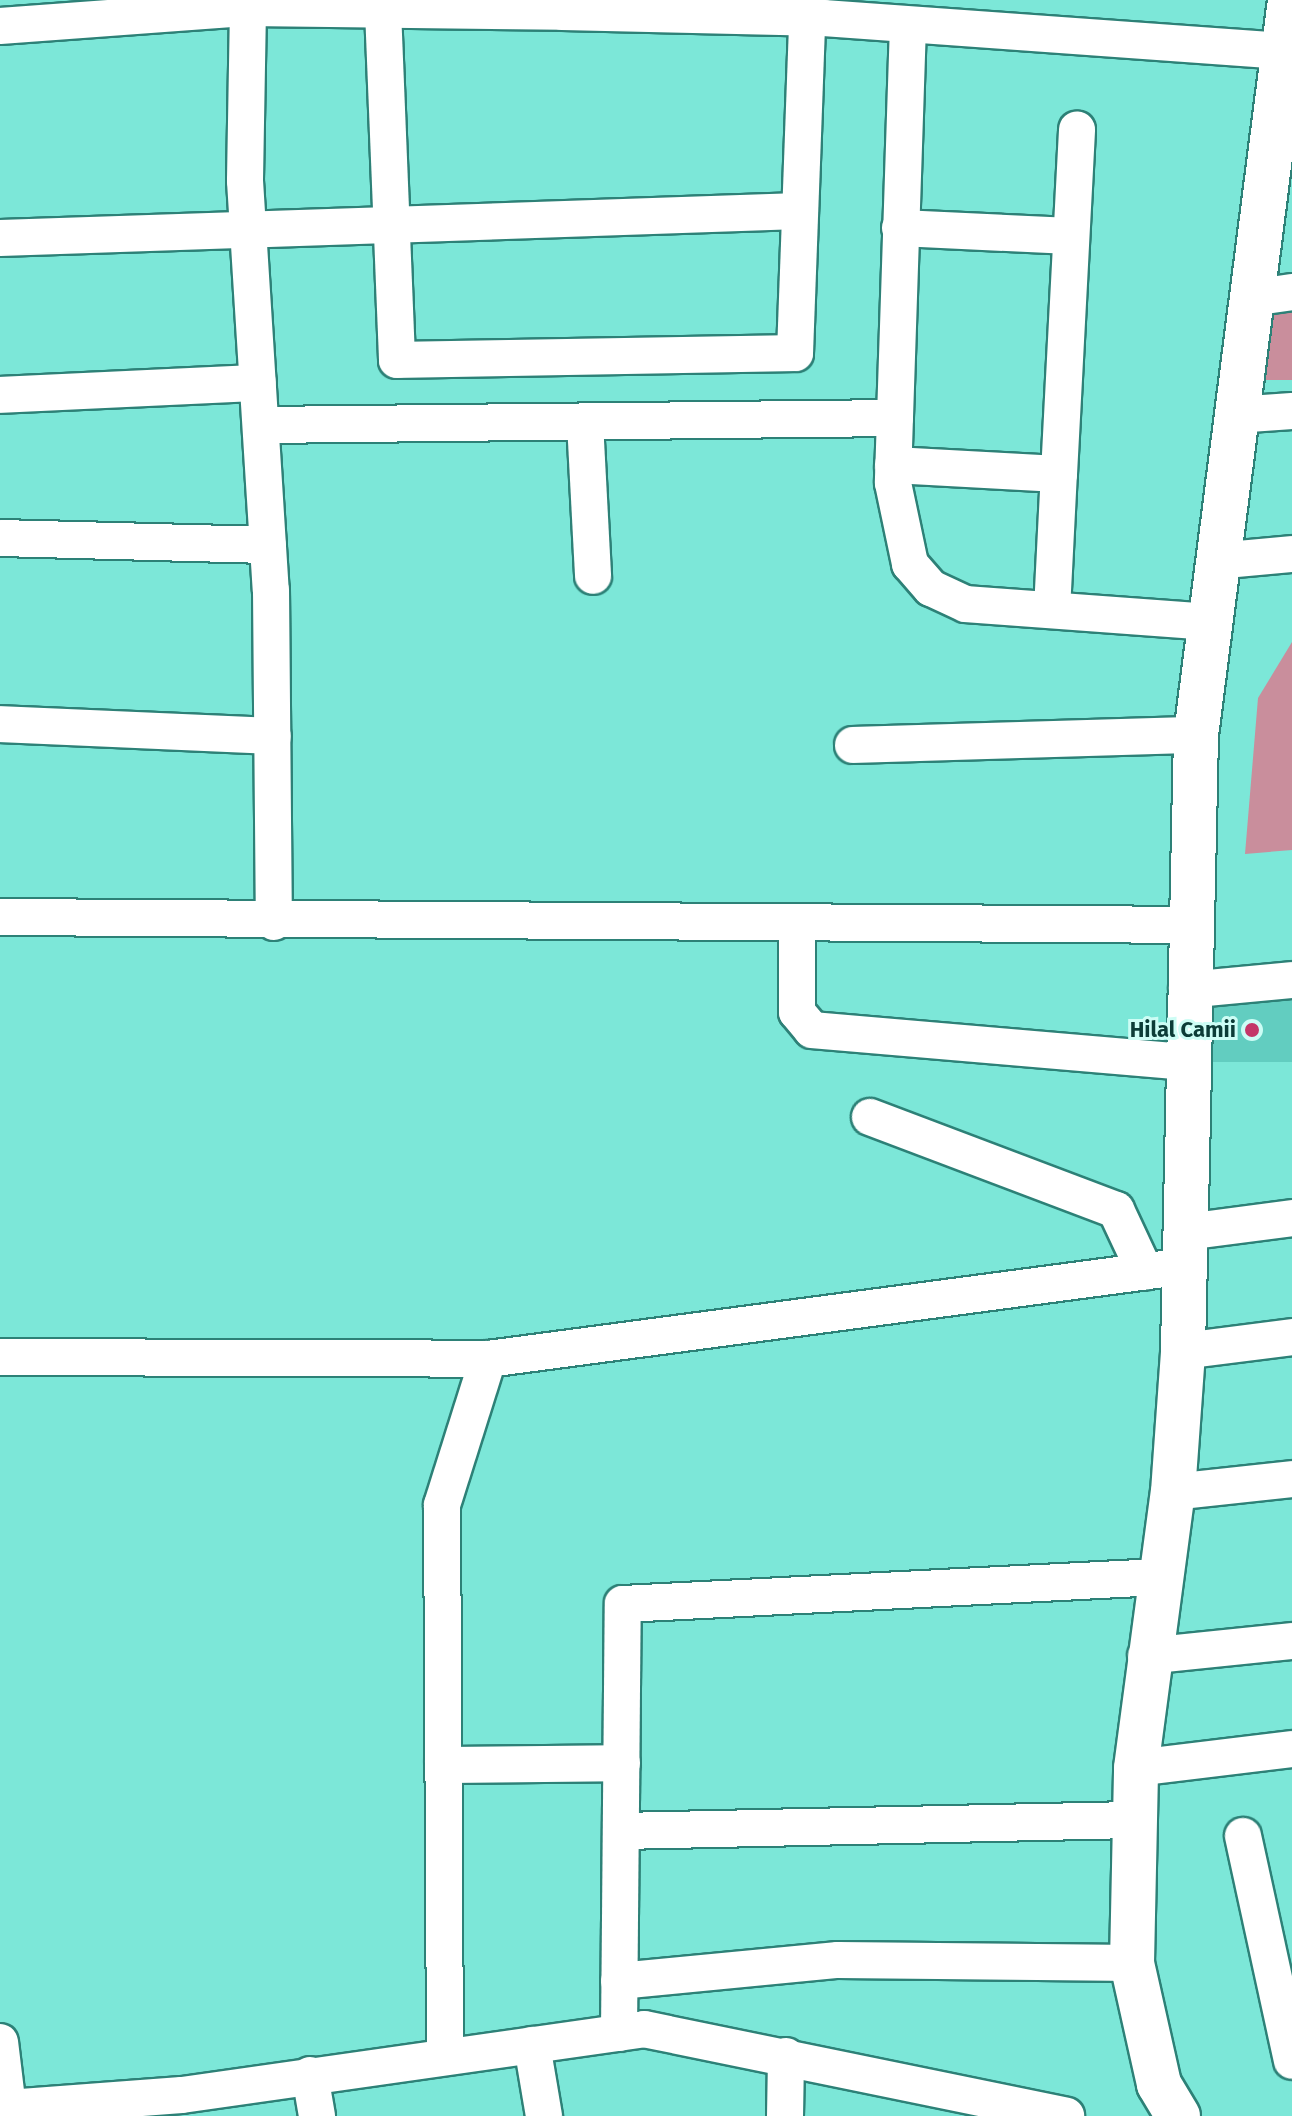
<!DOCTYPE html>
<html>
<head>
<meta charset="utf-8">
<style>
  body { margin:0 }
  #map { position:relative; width:1292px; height:2116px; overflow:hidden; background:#7ce7d8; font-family:"Fira Sans",sans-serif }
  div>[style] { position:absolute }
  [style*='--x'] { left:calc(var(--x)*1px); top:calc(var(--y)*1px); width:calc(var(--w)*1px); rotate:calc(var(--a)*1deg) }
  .green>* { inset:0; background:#c98e9c }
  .building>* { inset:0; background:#62cdc0; transform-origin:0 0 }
  .roads { filter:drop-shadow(2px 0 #2d8177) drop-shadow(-2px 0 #2d8177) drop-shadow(0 2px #2d8177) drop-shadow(0 -2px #2d8177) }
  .minor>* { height:36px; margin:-18px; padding:0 18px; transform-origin:18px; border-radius:18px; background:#fff }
  .tertiary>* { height:44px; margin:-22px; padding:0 22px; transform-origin:22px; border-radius:22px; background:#fff }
  .dots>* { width:22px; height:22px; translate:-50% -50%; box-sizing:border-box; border:4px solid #cdfdf5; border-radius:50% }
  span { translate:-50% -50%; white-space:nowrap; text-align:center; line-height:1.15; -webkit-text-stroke:6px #cdfdf5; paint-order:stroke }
  .poi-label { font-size:22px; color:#0c3c37; font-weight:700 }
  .right { translate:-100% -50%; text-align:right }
</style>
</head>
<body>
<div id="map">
  <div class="green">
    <i style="clip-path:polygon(1292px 291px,1292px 380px,1253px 380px,1264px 295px)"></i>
    <i style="clip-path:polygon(1292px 642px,1292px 850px,1245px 854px,1258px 698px)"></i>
  </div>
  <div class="building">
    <i style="left:1292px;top:996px;width:66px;height:82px;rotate:90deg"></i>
  </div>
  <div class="roads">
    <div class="minor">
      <i style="--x:248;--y:8;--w:173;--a:91"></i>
      <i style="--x:245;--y:181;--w:410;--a:86.4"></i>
      <i style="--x:271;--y:590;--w:332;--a:89.5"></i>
      <i style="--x:383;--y:10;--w:350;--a:87.7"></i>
      <i style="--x:397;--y:360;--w:398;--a:-1"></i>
      <i style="--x:795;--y:353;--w:335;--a:-87.9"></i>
      <i style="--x:908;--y:25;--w:458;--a:91.9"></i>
      <i style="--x:893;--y:483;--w:83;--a:78.1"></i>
      <i style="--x:910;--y:564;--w:32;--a:49"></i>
      <i style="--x:931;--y:588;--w:38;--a:25"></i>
      <i style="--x:966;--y:604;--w:244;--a:4.2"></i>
      <i style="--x:0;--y:26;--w:249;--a:-4.2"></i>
      <i style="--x:248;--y:8;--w:314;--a:0.7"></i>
      <i style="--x:562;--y:12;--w:262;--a:1.3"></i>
      <i style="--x:824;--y:18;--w:460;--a:4.1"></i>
      <i style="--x:900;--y:228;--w:171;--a:2.7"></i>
      <i style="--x:0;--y:238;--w:800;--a:-1.93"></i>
      <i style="--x:1251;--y:298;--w:41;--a:-8.3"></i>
      <i style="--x:0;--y:395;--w:258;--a:-2.7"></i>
      <i style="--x:1235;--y:415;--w:57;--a:-4"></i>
      <i style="--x:585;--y:422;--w:154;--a:87"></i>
      <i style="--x:261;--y:425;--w:634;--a:-0.63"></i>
      <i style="--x:893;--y:465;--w:166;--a:3.1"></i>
      <i style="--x:1059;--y:474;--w:345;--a:-87"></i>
      <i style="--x:0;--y:538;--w:268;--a:1.5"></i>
      <i style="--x:1216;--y:561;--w:76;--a:-5.3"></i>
      <i style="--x:1052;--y:610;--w:136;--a:-87.1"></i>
      <i style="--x:0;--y:724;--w:273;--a:2.5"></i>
      <i style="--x:853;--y:745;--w:343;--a:-1.7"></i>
      <i style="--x:0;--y:917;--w:1193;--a:0.38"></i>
      <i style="--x:797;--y:927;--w:85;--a:90"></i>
      <i style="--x:797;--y:1012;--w:23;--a:50"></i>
      <i style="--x:812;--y:1030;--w:376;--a:4.9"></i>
      <i style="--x:1187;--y:990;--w:105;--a:-5.4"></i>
      <i style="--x:870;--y:1117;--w:263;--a:20.7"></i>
      <i style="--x:1116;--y:1210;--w:68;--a:64.9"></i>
      <i style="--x:1186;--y:1232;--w:107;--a:-7.5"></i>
      <i style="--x:1183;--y:1351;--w:110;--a:-7.3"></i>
      <i style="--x:0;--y:1357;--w:488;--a:0.2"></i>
      <i style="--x:488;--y:1359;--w:704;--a:-7.59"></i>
      <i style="--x:1173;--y:1492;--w:120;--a:-6.2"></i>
      <i style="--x:1146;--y:1656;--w:147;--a:-5.9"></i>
      <i style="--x:443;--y:1765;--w:179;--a:-0.6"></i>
      <i style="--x:1136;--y:1768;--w:157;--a:-6.9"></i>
      <i style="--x:621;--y:1831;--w:513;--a:-1.23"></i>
      <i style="--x:1243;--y:1836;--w:230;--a:77.7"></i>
      <i style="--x:619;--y:1981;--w:220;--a:-5.5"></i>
      <i style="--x:838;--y:1960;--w:294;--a:0.6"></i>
      <i style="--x:619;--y:2033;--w:429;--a:-89.5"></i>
      <i style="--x:623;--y:1604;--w:537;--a:-2.88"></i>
      <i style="--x:0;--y:2042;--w:75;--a:83.1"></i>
      <i style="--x:532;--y:2045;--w:72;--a:80.4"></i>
      <i style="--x:445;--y:2057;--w:552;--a:-90.31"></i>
      <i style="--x:442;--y:1505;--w:153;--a:-72.5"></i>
      <i style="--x:310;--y:2075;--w:42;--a:80.3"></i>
      <i style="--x:8;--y:2108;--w:174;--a:-4.3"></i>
      <i style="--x:182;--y:2095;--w:467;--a:-8.1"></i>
      <i style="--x:644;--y:2029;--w:431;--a:11.6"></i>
      <i style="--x:785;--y:2116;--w:60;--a:-89"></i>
    </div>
    <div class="tertiary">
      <i style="--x:1178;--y:2116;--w:37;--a:-121"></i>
      <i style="--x:1159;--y:2084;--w:124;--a:-102.6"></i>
      <i style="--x:1132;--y:1963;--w:195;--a:-88.8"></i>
      <i style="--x:1136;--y:1768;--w:278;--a:-82.4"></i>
      <i style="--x:1173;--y:1492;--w:141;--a:-85.9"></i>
      <i style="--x:1183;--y:1351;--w:616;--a:-88.79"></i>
      <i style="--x:1196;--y:735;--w:741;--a:-82.71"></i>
    </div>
  </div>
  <div class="dots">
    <i style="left:1252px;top:1030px;background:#c43768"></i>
  </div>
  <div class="poi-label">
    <span class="right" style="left:1236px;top:1030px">Hilal Camii</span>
  </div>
</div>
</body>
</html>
